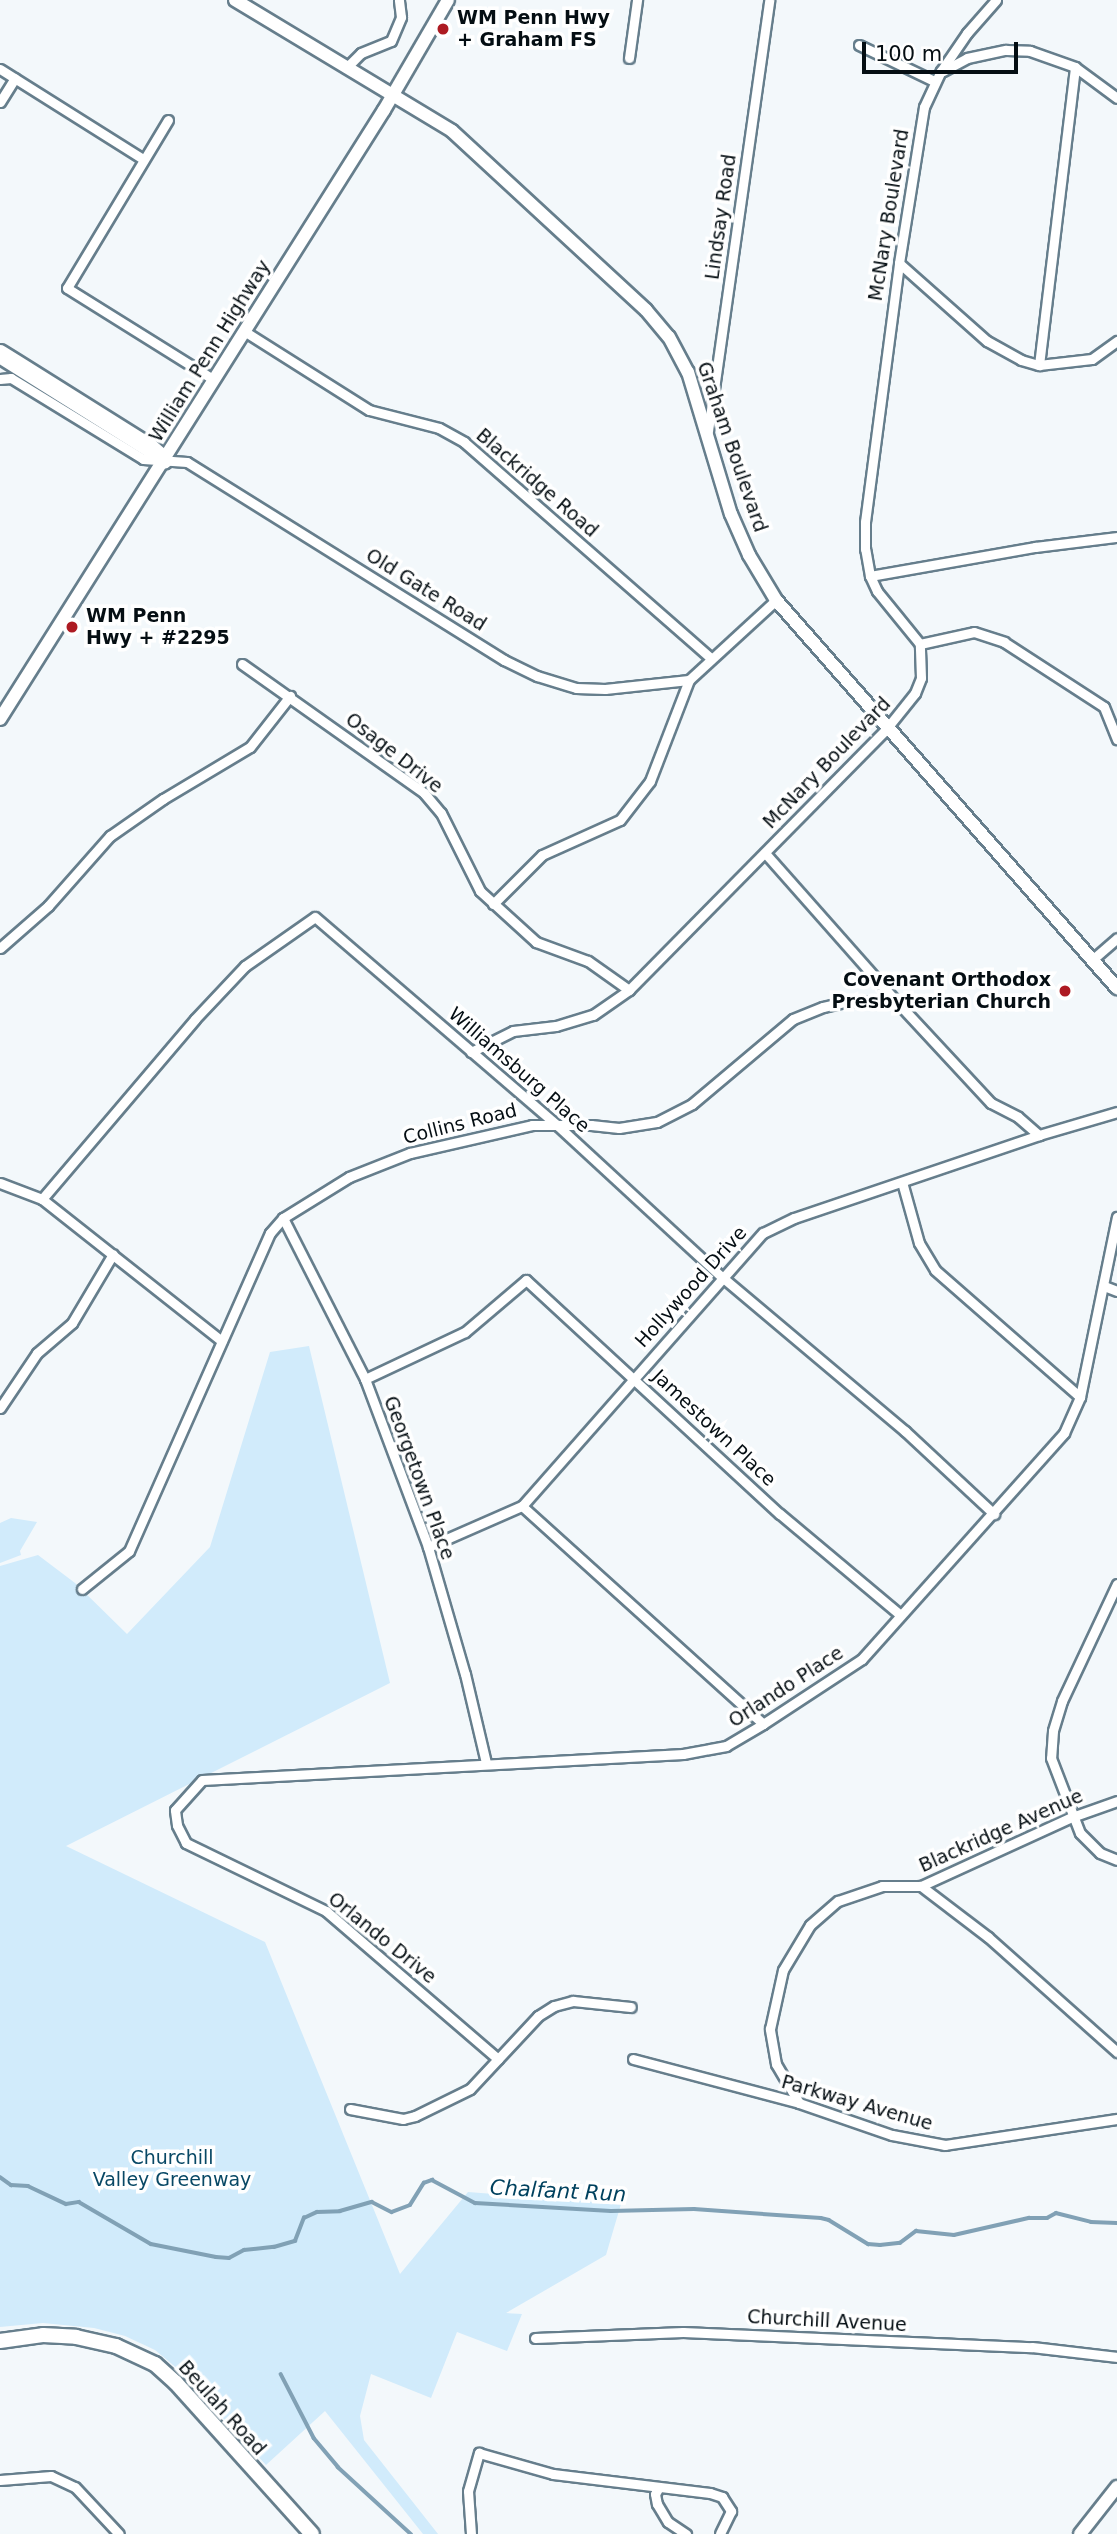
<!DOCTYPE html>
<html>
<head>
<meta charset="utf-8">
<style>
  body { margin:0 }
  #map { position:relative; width:1117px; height:2534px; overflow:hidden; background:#f3f8fb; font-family:"DejaVu Sans",sans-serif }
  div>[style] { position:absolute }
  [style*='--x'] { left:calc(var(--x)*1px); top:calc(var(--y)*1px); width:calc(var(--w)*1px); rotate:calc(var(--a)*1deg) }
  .green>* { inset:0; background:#d1ebfb }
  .stream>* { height:3.5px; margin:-1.75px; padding:0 1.75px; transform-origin:1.75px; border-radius:1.75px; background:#81a1b5 }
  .roads { filter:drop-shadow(2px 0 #667e8c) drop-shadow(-2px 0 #667e8c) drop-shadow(0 2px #667e8c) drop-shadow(0 -2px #667e8c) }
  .minor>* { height:9px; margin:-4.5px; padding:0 4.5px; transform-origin:4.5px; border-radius:4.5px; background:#fff }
  .tertiary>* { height:12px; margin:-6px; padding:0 6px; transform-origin:6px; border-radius:6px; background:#fff }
  .secondary>* { height:12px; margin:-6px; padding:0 6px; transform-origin:6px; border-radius:6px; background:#fff }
  .primary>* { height:14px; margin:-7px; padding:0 7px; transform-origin:7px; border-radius:7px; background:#fff }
  .motorway>* { height:18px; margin:-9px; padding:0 9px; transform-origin:9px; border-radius:9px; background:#fff }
  .dots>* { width:19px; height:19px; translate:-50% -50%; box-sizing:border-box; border:4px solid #fff; border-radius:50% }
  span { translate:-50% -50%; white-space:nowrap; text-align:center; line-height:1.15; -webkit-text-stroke:7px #fff; paint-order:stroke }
  .poi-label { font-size:19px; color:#050e13; font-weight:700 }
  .left { translate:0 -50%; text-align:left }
  .right { translate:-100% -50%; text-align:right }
  .street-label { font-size:19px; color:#050e13 }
  .park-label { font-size:19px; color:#084865 }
  .water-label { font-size:21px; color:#00415e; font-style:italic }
  .scale { position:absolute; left:862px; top:42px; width:156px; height:32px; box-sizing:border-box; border:4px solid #050e13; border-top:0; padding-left:9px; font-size:21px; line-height:24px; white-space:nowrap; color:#050e13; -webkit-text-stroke:5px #fff; paint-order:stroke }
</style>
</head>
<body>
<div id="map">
  <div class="green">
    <i style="clip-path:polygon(309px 1346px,390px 1683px,66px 1846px,265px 1942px,400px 2274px,468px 2192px,621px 2204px,606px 2255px,506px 2313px,522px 2314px,507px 2351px,457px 2332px,431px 2398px,371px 2374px,360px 2416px,364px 2440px,438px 2534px,423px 2534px,325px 2411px,266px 2465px,179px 2370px,155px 2350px,125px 2336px,94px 2328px,43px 2323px,0 2327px,0 1566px,38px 1555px,75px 1583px,127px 1634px,210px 1547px,270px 1352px)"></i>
    <i style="clip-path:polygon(11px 1518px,37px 1522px,20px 1551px,21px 1555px,0 1563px,0 1523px)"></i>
  </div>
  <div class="stream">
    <i style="--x:0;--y:2177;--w:14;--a:36"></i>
    <i style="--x:11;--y:2185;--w:17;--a:3"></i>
    <i style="--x:28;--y:2186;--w:42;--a:25.3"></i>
    <i style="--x:66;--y:2204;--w:13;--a:-9"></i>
    <i style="--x:79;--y:2202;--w:83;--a:30.3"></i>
    <i style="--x:151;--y:2244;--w:66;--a:11.3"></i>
    <i style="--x:216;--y:2257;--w:13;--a:4"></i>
    <i style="--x:229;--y:2258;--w:17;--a:-28"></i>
    <i style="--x:244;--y:2250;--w:30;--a:-6"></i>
    <i style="--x:274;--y:2247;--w:22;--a:-16"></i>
    <i style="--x:295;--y:2241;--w:25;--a:-69"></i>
    <i style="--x:304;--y:2218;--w:14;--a:-25"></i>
    <i style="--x:317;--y:2212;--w:23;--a:-2"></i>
    <i style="--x:340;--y:2211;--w:33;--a:-16"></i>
    <i style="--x:372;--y:2202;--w:22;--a:27"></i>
    <i style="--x:392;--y:2212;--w:19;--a:-21"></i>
    <i style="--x:410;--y:2205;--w:26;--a:-58"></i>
    <i style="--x:424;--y:2183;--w:9;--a:-21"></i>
    <i style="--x:432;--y:2180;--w:49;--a:28.1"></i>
    <i style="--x:475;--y:2203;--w:136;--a:3.4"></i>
    <i style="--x:611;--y:2211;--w:83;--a:-1.4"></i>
    <i style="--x:694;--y:2209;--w:127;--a:4.1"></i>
    <i style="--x:821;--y:2218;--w:8;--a:14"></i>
    <i style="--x:829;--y:2220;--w:46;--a:31.6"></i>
    <i style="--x:868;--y:2244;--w:12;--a:5"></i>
    <i style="--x:880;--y:2245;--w:20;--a:-6"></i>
    <i style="--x:900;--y:2243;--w:20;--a:-37"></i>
    <i style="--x:916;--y:2231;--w:38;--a:6"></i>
    <i style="--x:954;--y:2235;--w:77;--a:-12.8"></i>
    <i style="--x:1029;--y:2218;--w:18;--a:0"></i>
    <i style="--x:1047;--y:2218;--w:10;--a:-29"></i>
    <i style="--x:1056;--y:2213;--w:36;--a:14"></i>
    <i style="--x:1091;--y:2222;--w:26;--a:2"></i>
    <i style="--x:281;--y:2374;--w:72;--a:62.7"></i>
    <i style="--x:314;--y:2438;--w:38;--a:50"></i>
    <i style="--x:338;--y:2467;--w:99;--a:42.5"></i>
  </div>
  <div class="roads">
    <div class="minor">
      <i style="--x:859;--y:45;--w:83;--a:25.6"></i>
      <i style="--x:629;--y:58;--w:59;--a:-82.1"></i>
      <i style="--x:346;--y:68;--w:21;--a:-45"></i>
      <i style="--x:361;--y:53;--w:32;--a:-22"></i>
      <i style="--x:391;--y:41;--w:26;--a:-67"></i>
      <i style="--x:401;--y:17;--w:17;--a:-97"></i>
      <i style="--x:0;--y:69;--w:169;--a:32.2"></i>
      <i style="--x:943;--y:71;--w:27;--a:-28"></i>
      <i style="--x:967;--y:58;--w:40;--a:-12"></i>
      <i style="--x:1006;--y:50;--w:24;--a:2"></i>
      <i style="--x:1030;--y:51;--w:48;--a:19.6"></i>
      <i style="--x:1075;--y:67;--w:52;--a:36.4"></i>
      <i style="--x:0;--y:102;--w:28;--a:-58"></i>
      <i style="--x:168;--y:120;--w:196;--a:121"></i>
      <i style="--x:67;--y:288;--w:173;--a:32"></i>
      <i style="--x:899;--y:263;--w:118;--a:41.6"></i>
      <i style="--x:987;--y:341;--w:39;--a:29"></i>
      <i style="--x:1021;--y:360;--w:19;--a:16"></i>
      <i style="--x:1039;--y:365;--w:53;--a:-6.5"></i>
      <i style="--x:1092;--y:359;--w:31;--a:-36"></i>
      <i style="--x:244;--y:331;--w:148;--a:32.3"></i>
      <i style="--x:369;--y:410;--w:72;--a:14.4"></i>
      <i style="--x:439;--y:428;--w:29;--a:29"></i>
      <i style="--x:464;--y:442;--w:328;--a:41.2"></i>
      <i style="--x:1039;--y:365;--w:300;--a:-83.1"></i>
      <i style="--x:0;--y:379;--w:11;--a:-5"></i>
      <i style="--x:11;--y:378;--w:155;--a:31.5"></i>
      <i style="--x:143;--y:459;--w:44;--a:3.9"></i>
      <i style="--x:187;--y:462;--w:374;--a:32"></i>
      <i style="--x:504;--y:660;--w:37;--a:26"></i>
      <i style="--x:537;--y:676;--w:41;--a:17.1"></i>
      <i style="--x:576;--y:688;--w:29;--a:2"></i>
      <i style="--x:605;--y:689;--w:84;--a:-6.1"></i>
      <i style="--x:708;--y:431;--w:435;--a:-81.9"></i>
      <i style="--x:870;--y:576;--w:168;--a:-10"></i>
      <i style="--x:1035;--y:547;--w:83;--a:-7"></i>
      <i style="--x:920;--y:644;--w:55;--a:-12.5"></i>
      <i style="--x:974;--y:632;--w:32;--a:18"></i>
      <i style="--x:1004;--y:642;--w:119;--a:33"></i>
      <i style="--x:1104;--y:707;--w:35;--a:68"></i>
      <i style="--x:242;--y:664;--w:223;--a:35.3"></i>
      <i style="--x:424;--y:793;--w:26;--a:50"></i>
      <i style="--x:441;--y:813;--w:87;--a:63.4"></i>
      <i style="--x:480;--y:891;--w:76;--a:42.3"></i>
      <i style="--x:536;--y:942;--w:55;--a:20.1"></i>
      <i style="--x:588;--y:961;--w:50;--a:35.3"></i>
      <i style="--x:765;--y:853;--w:199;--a:48.5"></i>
      <i style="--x:493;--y:904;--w:69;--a:-45"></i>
      <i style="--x:542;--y:855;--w:85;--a:-24.2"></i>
      <i style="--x:620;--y:820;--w:49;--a:-52.4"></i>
      <i style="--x:650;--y:781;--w:108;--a:-68.9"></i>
      <i style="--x:689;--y:680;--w:118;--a:-42.6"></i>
      <i style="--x:0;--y:948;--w:64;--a:-41.2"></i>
      <i style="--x:48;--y:906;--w:94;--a:-48.5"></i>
      <i style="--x:110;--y:836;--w:65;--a:-34.9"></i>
      <i style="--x:163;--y:799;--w:101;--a:-30.9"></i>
      <i style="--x:250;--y:747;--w:65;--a:-51.9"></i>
      <i style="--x:1092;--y:960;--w:33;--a:-41"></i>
      <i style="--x:471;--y:1052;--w:47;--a:-26.6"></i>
      <i style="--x:513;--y:1031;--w:43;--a:-6.6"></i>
      <i style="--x:556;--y:1026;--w:39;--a:-17"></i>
      <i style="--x:593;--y:1015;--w:44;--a:-34.8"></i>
      <i style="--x:629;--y:990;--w:368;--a:-45.4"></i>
      <i style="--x:887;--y:728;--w:45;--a:-51.3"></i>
      <i style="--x:915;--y:693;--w:16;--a:-68"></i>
      <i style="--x:921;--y:678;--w:34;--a:-92"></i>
      <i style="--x:920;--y:644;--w:68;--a:-129.1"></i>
      <i style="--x:877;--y:591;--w:17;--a:-115"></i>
      <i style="--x:870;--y:576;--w:27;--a:-100"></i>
      <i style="--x:865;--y:549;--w:27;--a:-90"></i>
      <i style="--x:865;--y:522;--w:261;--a:-82.5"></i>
      <i style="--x:899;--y:263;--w:158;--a:-80.9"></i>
      <i style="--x:924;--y:107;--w:40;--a:-65"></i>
      <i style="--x:941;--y:71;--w:46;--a:-55.6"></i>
      <i style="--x:967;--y:33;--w:44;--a:-48.7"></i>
      <i style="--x:902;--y:1182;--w:63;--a:74.4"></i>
      <i style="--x:919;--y:1243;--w:31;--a:59"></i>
      <i style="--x:935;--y:1270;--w:193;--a:41.2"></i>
      <i style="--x:0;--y:1183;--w:45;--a:20.9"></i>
      <i style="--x:42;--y:1199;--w:229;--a:38.3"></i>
      <i style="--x:42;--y:1199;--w:236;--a:-49.6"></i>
      <i style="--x:195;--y:1019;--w:73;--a:-46.7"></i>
      <i style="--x:245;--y:966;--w:85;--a:-35"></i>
      <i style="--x:315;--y:917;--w:319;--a:40.7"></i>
      <i style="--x:557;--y:1125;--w:224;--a:42.7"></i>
      <i style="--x:722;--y:1277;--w:239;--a:40.1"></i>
      <i style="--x:905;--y:1431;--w:122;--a:43"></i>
      <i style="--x:283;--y:1218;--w:181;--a:63"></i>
      <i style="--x:365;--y:1379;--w:179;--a:69.4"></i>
      <i style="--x:428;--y:1547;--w:132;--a:73.8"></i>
      <i style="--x:465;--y:1674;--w:91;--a:76.7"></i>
      <i style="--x:1104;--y:1286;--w:14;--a:21"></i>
      <i style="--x:365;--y:1379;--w:110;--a:-25.2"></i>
      <i style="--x:465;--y:1332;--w:80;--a:-40.4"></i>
      <i style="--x:526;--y:1280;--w:345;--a:42.7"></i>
      <i style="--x:780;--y:1514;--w:155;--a:40"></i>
      <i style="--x:0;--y:1408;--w:66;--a:-56.1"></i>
      <i style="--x:37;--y:1353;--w:46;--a:-40.6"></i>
      <i style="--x:72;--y:1323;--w:80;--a:-59.3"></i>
      <i style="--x:522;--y:1506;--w:325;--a:42.1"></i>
      <i style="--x:428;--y:1547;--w:103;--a:-23.6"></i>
      <i style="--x:522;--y:1506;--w:364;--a:-48.6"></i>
      <i style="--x:763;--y:1233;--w:34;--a:-26"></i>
      <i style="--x:794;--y:1218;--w:259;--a:-18.7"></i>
      <i style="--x:1039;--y:1135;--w:81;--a:-16.4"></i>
      <i style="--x:1117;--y:1584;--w:129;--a:115.2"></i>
      <i style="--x:1062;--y:1701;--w:31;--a:107"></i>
      <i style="--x:1053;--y:1731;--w:27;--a:94"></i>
      <i style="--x:1051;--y:1758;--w:80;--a:68.9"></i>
      <i style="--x:1080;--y:1833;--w:28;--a:45"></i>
      <i style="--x:1100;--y:1853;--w:18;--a:22"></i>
      <i style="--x:82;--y:1589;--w:60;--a:-39"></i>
      <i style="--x:129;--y:1551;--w:348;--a:-66.1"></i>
      <i style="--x:270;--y:1233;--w:20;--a:-49"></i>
      <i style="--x:283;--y:1218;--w:78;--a:-31.8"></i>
      <i style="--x:349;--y:1177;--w:66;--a:-21.5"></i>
      <i style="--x:410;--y:1153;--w:125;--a:-12.9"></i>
      <i style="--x:532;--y:1125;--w:59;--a:0"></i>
      <i style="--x:591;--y:1125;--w:28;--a:6"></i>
      <i style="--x:619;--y:1128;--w:38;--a:-9"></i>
      <i style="--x:657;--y:1122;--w:39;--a:-27"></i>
      <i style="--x:692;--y:1104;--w:132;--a:-40.1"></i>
      <i style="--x:793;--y:1019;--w:32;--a:-22"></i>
      <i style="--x:823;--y:1007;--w:26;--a:-13"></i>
      <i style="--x:848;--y:1001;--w:49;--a:1.2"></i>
      <i style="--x:897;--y:1002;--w:138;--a:47.1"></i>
      <i style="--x:991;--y:1103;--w:30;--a:27"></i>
      <i style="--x:1018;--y:1117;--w:28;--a:41"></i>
      <i style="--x:921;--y:1886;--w:84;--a:37.3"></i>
      <i style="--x:988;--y:1937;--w:173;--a:41.7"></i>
      <i style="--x:498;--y:2059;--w:227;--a:-139.3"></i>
      <i style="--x:326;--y:1911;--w:156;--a:-154.1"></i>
      <i style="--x:186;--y:1843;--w:20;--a:-117"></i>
      <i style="--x:177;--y:1825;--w:15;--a:-98"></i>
      <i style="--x:175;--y:1810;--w:40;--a:-48"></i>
      <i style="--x:202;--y:1780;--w:482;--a:-3.1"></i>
      <i style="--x:683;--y:1754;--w:44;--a:-10.5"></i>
      <i style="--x:726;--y:1746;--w:43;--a:-30.7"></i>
      <i style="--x:763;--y:1724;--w:118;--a:-33.3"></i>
      <i style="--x:862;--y:1659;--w:303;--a:-48.2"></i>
      <i style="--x:1064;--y:1433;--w:39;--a:-66"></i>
      <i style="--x:1080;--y:1397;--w:184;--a:-78.4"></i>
      <i style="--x:633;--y:2059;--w:172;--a:14.8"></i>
      <i style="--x:799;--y:2103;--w:98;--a:19"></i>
      <i style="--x:892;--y:2135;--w:54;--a:10.7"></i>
      <i style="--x:945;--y:2145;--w:174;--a:-8.6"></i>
      <i style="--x:799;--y:2103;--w:45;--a:-120.5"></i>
      <i style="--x:776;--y:2064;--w:36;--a:-100"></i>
      <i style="--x:770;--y:2029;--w:60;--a:-77.6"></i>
      <i style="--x:783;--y:1970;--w:52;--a:-59"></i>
      <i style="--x:810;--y:1925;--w:37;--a:-41"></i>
      <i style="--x:838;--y:1901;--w:46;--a:-18.8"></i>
      <i style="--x:882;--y:1886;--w:39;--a:0"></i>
      <i style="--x:921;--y:1886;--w:166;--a:-24.6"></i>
      <i style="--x:1072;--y:1817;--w:48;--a:-19.6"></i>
      <i style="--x:350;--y:2109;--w:54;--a:10.7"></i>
      <i style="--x:403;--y:2119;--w:12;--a:-14"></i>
      <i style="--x:415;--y:2116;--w:61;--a:-26.1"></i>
      <i style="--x:470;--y:2089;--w:100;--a:-47"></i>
      <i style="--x:538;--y:2016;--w:19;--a:-32"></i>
      <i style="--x:554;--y:2006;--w:20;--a:-15"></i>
      <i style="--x:573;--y:2001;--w:58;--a:5.9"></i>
      <i style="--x:535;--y:2338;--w:148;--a:-2.3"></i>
      <i style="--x:683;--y:2332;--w:349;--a:2.5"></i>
      <i style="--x:1032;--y:2347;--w:86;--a:6.7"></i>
      <i style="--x:0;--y:2480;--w:51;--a:-4.5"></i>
      <i style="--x:51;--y:2476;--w:26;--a:25"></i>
      <i style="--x:75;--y:2487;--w:64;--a:46.9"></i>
      <i style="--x:659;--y:2487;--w:8;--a:120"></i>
      <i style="--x:655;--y:2494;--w:10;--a:79"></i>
      <i style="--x:657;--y:2504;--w:21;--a:59"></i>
      <i style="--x:668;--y:2522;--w:22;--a:34"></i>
      <i style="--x:471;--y:2534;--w:43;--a:-94"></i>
      <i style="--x:468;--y:2491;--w:40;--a:-74"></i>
      <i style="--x:479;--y:2453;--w:77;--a:15.8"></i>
      <i style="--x:553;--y:2474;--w:158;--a:6.9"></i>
      <i style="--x:710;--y:2493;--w:13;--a:18"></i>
      <i style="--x:722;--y:2497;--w:17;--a:57"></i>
      <i style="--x:731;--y:2511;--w:25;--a:116"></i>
    </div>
    <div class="tertiary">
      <i style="--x:235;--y:0;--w:253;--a:31.1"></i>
      <i style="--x:452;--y:131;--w:264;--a:42.7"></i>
      <i style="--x:646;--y:310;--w:35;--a:50"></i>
      <i style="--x:669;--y:337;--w:40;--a:62"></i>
      <i style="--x:688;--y:372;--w:148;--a:73.2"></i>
      <i style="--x:731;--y:514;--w:45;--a:66.3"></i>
      <i style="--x:749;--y:555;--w:52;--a:59"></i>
      <i style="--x:776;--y:600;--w:517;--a:48.69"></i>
      <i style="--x:1080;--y:2534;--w:60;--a:-51.8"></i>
    </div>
    <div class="secondary">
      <i style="--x:0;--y:719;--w:720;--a:-57.77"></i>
      <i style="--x:384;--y:110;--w:127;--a:-59.8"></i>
    </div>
    <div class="primary">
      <i style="--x:0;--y:2341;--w:43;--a:-7.9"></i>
      <i style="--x:43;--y:2335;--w:33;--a:3"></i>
      <i style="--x:76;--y:2337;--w:41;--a:12.7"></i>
      <i style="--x:116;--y:2346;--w:43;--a:24.8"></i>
      <i style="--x:155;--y:2364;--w:28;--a:42"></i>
      <i style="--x:176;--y:2383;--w:203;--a:48"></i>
    </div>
    <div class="motorway">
      <i style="--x:0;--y:354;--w:177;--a:32.1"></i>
      <i style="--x:150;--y:448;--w:18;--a:41"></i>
    </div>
  </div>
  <div class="dots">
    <i style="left:443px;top:29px;background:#ad1a22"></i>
    <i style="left:72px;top:627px;background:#ad1a22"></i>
    <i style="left:1065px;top:991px;background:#ad1a22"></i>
  </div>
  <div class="poi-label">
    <span class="left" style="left:457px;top:29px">WM Penn Hwy<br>+ Graham FS</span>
    <span class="left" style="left:86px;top:627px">WM Penn<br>Hwy + #2295</span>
    <span class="right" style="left:1051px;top:991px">Covenant Orthodox<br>Presbyterian Church</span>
  </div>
  <div class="street-label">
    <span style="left:889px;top:215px;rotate:-81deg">McNary Boulevard</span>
    <span style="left:721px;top:217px;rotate:-82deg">Lindsay Road</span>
    <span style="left:210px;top:351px;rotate:-58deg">William Penn Highway</span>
    <span style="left:732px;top:447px;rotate:71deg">Graham Boulevard</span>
    <span style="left:537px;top:483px;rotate:41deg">Blackridge Road</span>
    <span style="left:426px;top:590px;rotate:32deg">Old Gate Road</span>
    <span style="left:394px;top:753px;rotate:38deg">Osage Drive</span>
    <span style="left:827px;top:763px;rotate:-46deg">McNary Boulevard</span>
    <span style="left:519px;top:1070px;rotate:41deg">Williamsburg Place</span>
    <span style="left:460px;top:1124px;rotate:-14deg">Collins Road</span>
    <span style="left:691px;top:1287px;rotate:-48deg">Hollywood Drive</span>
    <span style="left:714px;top:1428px;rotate:43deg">Jamestown Place</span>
    <span style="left:419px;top:1478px;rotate:70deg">Georgetown Place</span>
    <span style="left:786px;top:1687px;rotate:-33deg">Orlando Place</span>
    <span style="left:1001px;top:1831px;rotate:-24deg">Blackridge Avenue</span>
    <span style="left:382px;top:1938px;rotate:39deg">Orlando Drive</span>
    <span style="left:857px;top:2103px;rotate:16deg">Parkway Avenue</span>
    <span style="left:827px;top:2321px;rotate:3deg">Churchill Avenue</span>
    <span style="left:222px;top:2408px;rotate:48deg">Beulah Road</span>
  </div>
  <div class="park-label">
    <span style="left:172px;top:2169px">Churchill<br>Valley Greenway</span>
  </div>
  <div class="water-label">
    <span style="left:558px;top:2191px;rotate:3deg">Chalfant Run</span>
  </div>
  <div class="scale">100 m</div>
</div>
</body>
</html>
